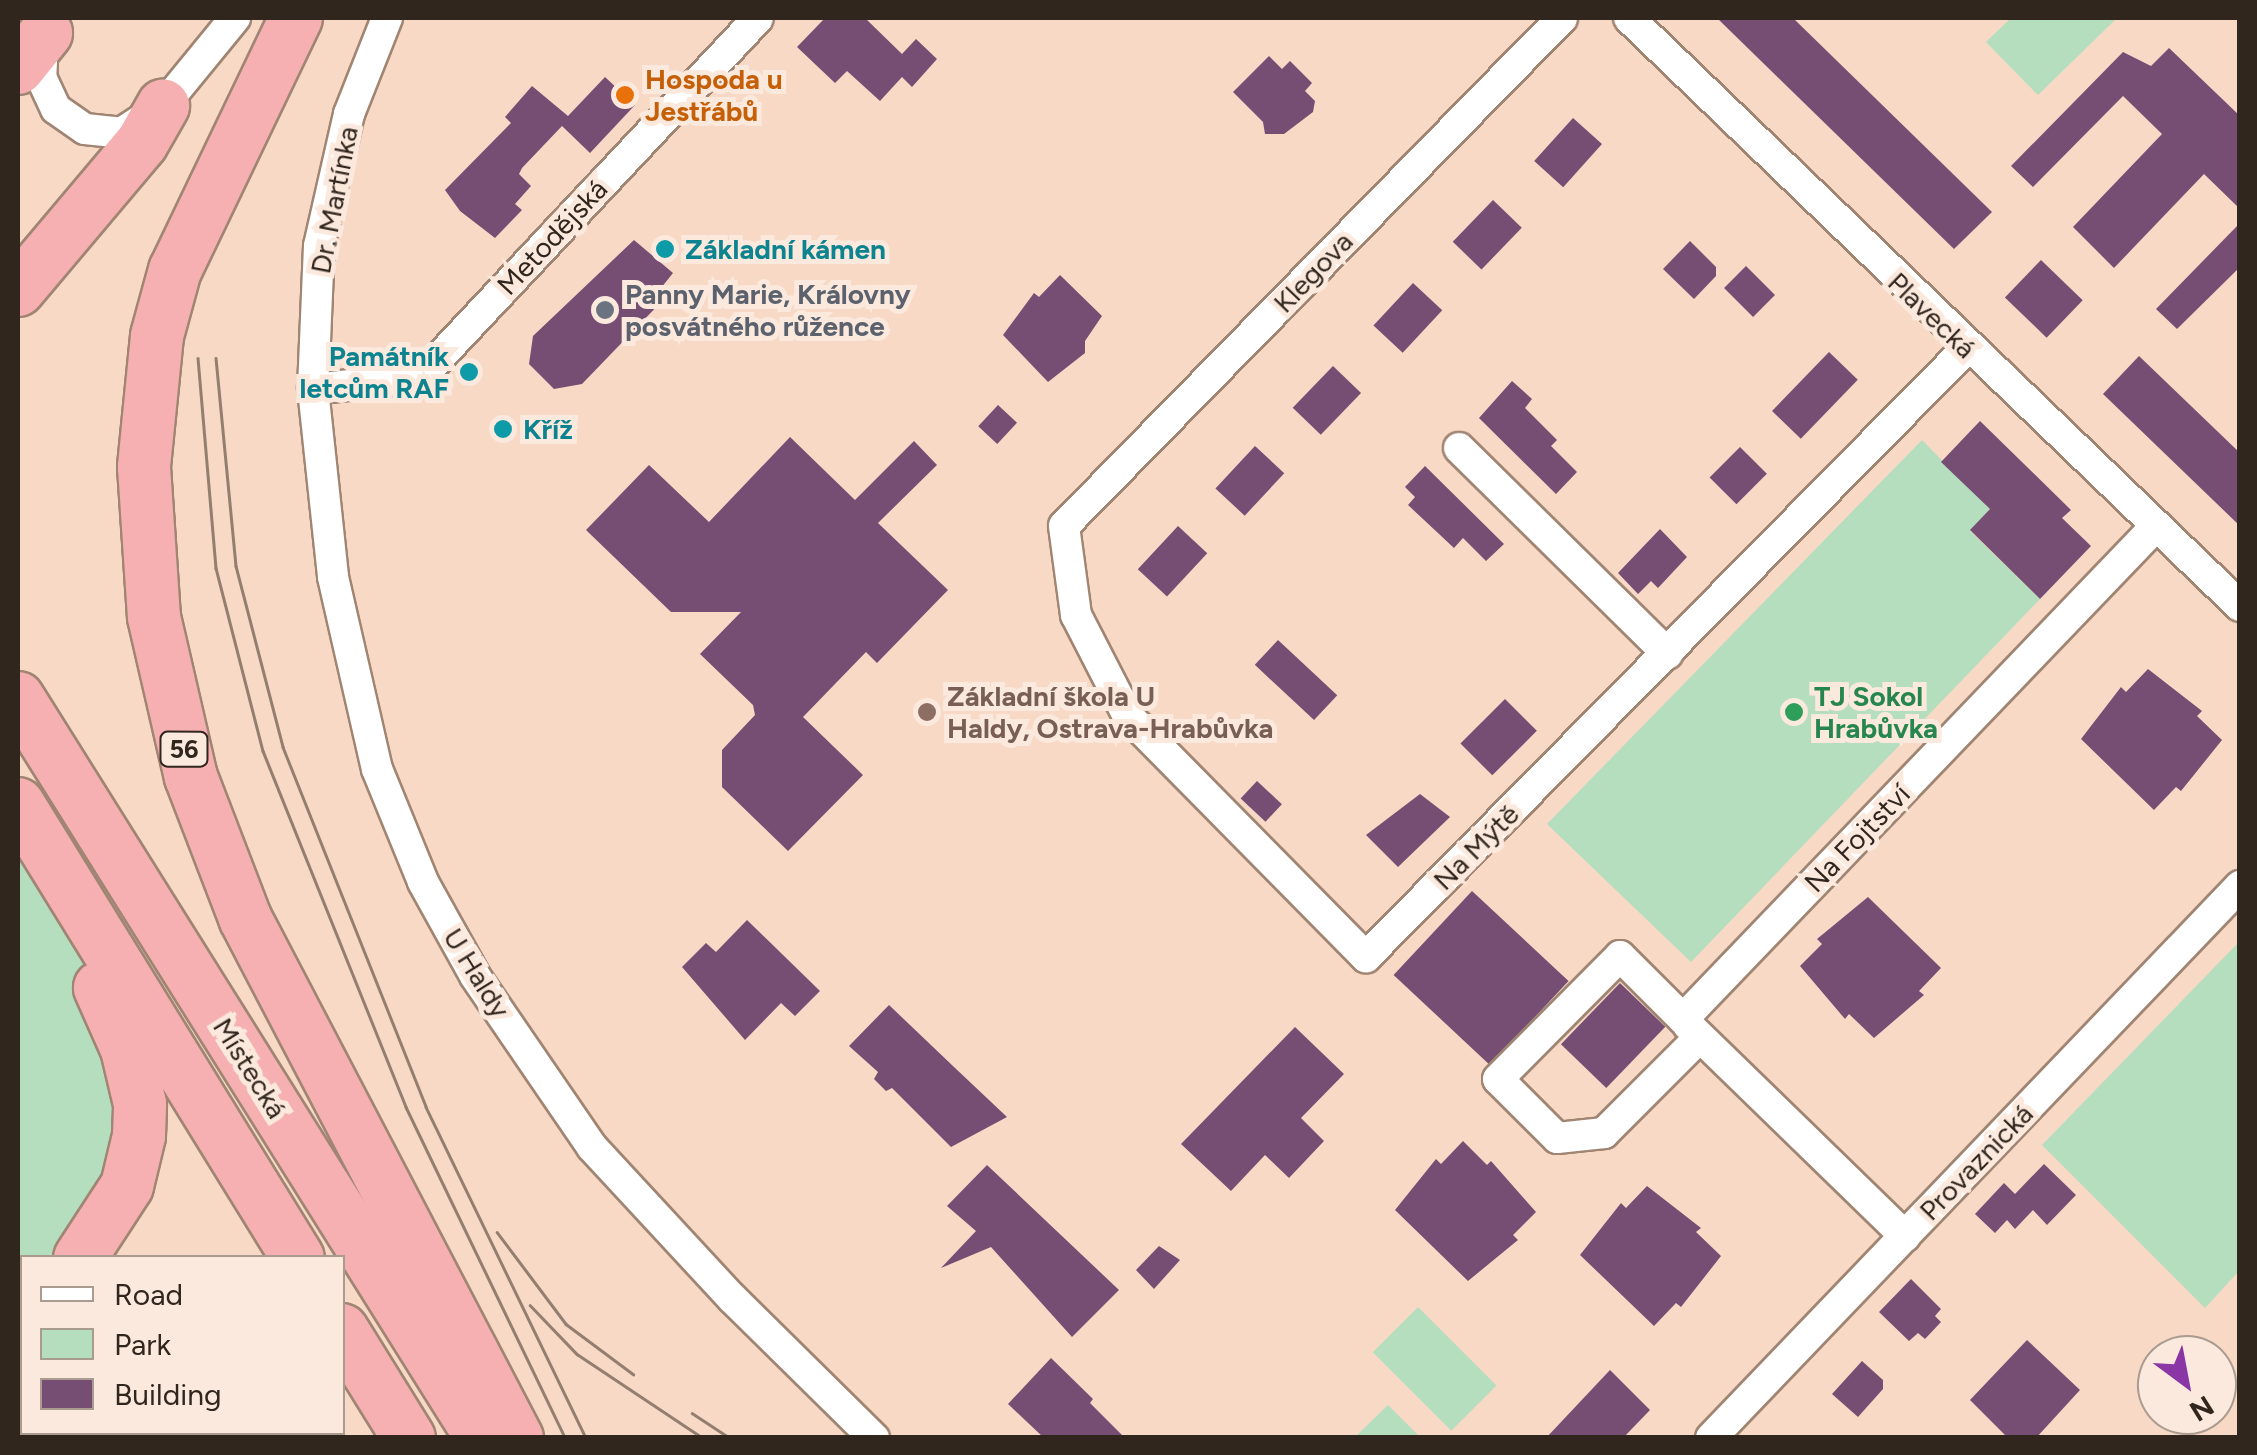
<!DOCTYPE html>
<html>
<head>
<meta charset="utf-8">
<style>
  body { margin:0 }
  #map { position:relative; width:2257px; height:1455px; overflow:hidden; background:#f7d9c5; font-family:Figtree,sans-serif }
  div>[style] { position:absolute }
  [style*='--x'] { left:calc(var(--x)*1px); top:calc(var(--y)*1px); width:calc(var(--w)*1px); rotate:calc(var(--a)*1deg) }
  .green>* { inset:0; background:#b4debe; transform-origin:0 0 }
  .building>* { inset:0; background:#764e74; transform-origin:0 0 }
  .roads { filter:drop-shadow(2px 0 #a08573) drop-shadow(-2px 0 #a08573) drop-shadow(0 2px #a08573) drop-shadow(0 -2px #a08573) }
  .street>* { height:30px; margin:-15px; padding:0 15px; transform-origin:15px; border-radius:15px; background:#fff }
  .highway>* { height:52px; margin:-26px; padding:0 26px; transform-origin:26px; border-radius:26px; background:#f6b0b2 }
  .tram>* { height:2.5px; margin:-1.25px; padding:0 1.25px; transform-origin:1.25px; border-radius:1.25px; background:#937e70 }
  .dots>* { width:28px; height:28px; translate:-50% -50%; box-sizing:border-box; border:5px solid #fbe9dd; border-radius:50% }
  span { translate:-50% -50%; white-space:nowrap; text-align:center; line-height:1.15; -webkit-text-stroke:10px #fbe9dd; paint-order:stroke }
  .shield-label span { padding:2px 8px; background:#fbe9dd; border:2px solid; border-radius:8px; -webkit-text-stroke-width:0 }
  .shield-label { font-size:25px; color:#31261e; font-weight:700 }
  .food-label { font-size:28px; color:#c56008; font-weight:700 }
  .left { translate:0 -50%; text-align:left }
  .street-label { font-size:28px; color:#31261e }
  .culture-label { font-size:28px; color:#0d838f; font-weight:700 }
  .right { translate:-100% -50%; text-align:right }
  .worship-label { font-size:28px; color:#5b616d; font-weight:700 }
  .education-label { font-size:28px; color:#785e54; font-weight:700 }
  .leisure-label { font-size:28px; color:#27864d; font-weight:700 }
  .frame { position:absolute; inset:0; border:20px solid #31261e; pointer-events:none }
  .legend { position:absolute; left:20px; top:1255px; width:325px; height:180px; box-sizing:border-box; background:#fbe9dd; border:2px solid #aa9b91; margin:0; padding:12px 18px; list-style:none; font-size:30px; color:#31261e }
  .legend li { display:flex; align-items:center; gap:20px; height:50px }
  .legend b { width:50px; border:2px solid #aa9b91 }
  .north { position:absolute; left:2137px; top:1335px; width:100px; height:100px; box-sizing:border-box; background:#fbe9dd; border:2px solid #aa9b91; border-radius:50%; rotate:148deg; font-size:28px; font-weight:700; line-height:40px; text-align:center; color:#31261e }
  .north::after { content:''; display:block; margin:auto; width:35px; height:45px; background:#8a36a4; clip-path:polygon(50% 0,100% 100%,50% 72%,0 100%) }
</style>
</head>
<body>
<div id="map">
  <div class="green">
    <i style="clip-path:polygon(2011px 18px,2117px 18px,2038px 95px,1986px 42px)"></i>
    <i style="clip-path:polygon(1922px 440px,1990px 509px,1970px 531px,2040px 599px,1691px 962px,1547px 824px)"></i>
    <i style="clip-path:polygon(18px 833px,115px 1017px,140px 1105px,80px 1257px,22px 1258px,18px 1305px)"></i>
    <i style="clip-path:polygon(2239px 942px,2239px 1271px,2205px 1308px,2042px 1145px)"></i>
    <i style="left:1418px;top:1307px;width:111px;height:64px;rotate:45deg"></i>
    <i style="clip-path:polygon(1388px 1405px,1420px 1437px,1355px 1437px)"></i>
  </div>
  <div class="building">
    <i style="clip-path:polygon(825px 18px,865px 18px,902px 54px,916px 39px,937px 59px,912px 87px,902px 77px,880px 101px,847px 71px,835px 83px,797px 47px)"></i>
    <i style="clip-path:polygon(1717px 18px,1793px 18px,1992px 212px,1954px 249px)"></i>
    <i style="clip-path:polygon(2169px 48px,2240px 116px,2240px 209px,2204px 174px,2114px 268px,2073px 227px,2162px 134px,2123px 96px,2033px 187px,2011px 166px,2123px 52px,2151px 66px)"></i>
    <i style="clip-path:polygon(1269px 56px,1282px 69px,1290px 61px,1312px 83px,1305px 91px,1315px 101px,1313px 112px,1284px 134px,1265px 134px,1263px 122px,1233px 92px)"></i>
    <i style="clip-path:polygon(605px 77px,635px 105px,590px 153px,562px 126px,522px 168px,519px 174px,531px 186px,515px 204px,522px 210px,495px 238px,460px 211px,445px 190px,511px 123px,505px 117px,532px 86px,568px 116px)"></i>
    <i style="left:1573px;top:118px;width:39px;height:58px;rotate:42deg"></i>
    <i style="left:1493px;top:200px;width:40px;height:58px;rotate:44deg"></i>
    <i style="clip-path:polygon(2240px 223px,2240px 267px,2177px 329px,2156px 309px)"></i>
    <i style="clip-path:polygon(634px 240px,673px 273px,661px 288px,665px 298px,582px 384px,554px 389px,529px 364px,533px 336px)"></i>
    <i style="clip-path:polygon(1690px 241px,1716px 267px,1716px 276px,1694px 299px,1663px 269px)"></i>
    <i style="left:2041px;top:260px;width:58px;height:52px;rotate:44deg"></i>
    <i style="left:1746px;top:266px;width:41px;height:31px;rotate:45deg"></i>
    <i style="clip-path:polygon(1060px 275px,1102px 316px,1085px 341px,1085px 353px,1048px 382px,1003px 335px,1034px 293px,1039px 297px)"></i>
    <i style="left:1413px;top:283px;width:40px;height:58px;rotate:43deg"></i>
    <i style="left:1829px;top:352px;width:40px;height:82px;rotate:44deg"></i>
    <i style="clip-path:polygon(2139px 356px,2240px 453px,2240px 526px,2103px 394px)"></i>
    <i style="left:1333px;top:366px;width:39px;height:58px;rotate:44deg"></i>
    <i style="clip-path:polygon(1512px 381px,1532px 399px,1525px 408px,1557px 440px,1551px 446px,1577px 472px,1556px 494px,1479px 418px)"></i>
    <i style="left:998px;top:405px;width:26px;height:29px;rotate:43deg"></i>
    <i style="clip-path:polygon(1980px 421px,2071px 510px,2062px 518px,2091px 546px,2040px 599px,1970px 530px,1990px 509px,1941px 462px)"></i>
    <i style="clip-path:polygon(790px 437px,855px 500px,914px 441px,937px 465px,878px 523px,948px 590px,877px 663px,866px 652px,803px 717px,863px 775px,788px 851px,722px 787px,722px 750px,755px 715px,753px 705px,700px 654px,741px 612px,671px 612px,586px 530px,649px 465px,709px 522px)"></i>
    <i style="left:1255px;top:446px;width:40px;height:58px;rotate:43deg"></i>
    <i style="left:1740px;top:447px;width:38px;height:43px;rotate:45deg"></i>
    <i style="clip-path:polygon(1425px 466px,1504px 544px,1486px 561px,1463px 538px,1454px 548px,1408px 505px,1415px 497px,1405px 487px)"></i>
    <i style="left:1178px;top:526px;width:40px;height:59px;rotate:43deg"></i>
    <i style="clip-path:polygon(1660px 529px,1687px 557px,1658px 588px,1651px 581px,1638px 594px,1618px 573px)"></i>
    <i style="left:1278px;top:640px;width:81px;height:34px;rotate:43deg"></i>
    <i style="clip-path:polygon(2148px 669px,2202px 711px,2197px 716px,2222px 740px,2181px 791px,2176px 787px,2154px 810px,2081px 739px,2121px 687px,2126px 692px)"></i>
    <i style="left:1505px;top:699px;width:45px;height:63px;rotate:45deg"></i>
    <i style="left:1257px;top:781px;width:34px;height:24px;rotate:43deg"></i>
    <i style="clip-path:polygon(1420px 794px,1450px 817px,1398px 867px,1366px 835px)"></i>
    <i style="left:1472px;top:891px;width:132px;height:115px;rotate:43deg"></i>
    <i style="clip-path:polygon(1868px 897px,1941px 968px,1919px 991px,1924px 995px,1874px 1038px,1849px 1014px,1845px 1019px,1800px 966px,1822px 944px,1817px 939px)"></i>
    <i style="clip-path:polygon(747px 920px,820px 991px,795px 1016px,781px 1003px,745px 1040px,682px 967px,706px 943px,716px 952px)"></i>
    <i style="left:1620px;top:983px;width:63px;height:85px;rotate:44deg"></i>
    <i style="clip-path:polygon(889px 1005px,954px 1067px,1007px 1117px,951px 1147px,892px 1088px,886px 1091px,874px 1079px,878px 1072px,849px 1046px)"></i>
    <i style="clip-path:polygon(1295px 1027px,1344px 1074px,1301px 1118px,1324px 1141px,1289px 1178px,1265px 1155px,1231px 1191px,1181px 1144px)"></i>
    <i style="clip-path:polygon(1463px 1141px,1487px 1165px,1491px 1161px,1536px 1212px,1513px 1235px,1518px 1240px,1468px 1281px,1395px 1210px,1436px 1159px,1441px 1164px)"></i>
    <i style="clip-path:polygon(2044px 1164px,2076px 1195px,2047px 1225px,2033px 1210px,2015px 1229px,2007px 1220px,1995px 1233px,1975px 1214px,2004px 1183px,2015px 1194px)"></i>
    <i style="clip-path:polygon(987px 1165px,1119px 1290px,1072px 1337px,991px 1247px,941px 1268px,976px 1231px,947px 1206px)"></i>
    <i style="clip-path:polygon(1647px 1186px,1701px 1228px,1696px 1232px,1721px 1256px,1681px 1307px,1676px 1303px,1654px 1326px,1580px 1255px,1621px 1203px,1626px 1208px)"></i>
    <i style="clip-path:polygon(1159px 1246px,1180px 1260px,1154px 1289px,1136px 1270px)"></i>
    <i style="clip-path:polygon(1911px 1279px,1941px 1309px,1935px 1316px,1941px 1322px,1925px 1339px,1918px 1333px,1909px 1341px,1879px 1312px)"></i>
    <i style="clip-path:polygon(2027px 1340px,2080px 1390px,2036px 1438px,2008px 1438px,1970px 1400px)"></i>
    <i style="clip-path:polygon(1051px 1358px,1093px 1399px,1090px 1403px,1125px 1438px,1044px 1438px,1008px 1404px)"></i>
    <i style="clip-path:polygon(1862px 1361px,1883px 1380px,1883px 1389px,1858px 1417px,1832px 1394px)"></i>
    <i style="clip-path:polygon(1610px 1370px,1650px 1410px,1623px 1438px,1546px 1438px)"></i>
  </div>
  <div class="roads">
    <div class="street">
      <i style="--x:387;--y:18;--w:103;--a:111.6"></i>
      <i style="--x:349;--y:114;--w:135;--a:102.8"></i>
      <i style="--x:319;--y:246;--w:143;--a:92.4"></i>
      <i style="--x:313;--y:389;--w:189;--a:83.9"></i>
      <i style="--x:333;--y:577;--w:197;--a:77.1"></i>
      <i style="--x:377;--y:769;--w:122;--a:67.8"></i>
      <i style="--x:423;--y:882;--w:107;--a:61"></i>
      <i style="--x:475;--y:976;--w:207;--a:55.6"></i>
      <i style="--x:592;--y:1147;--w:207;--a:47.2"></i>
      <i style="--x:733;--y:1299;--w:198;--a:44.6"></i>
      <i style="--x:1562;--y:18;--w:711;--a:134.43"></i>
      <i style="--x:1064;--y:526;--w:90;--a:82.3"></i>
      <i style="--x:1076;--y:615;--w:114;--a:62.8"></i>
      <i style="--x:1128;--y:716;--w:339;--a:45.4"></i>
      <i style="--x:1366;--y:957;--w:854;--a:-45.38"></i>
      <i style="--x:1629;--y:18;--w:848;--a:43.9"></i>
      <i style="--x:43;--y:43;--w:34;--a:93"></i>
      <i style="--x:41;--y:77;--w:35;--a:65"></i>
      <i style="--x:56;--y:109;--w:35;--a:35"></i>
      <i style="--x:85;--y:129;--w:36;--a:6"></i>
      <i style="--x:121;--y:133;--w:50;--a:-32.7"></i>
      <i style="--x:163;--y:106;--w:114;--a:-50.7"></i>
      <i style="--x:313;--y:389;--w:109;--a:-6.3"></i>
      <i style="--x:421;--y:377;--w:492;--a:-46.8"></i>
      <i style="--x:1459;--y:448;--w:293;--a:44.6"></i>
      <i style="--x:1688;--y:1025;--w:303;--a:44.2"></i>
      <i style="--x:1700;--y:1037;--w:136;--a:135"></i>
      <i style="--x:1604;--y:1133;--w:47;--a:173.9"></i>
      <i style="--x:1557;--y:1138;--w:83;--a:-135"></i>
      <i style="--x:1498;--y:1079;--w:173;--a:-45.2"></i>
      <i style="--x:1620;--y:956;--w:89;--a:45"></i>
      <i style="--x:1683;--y:1019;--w:683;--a:-46.19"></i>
      <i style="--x:1711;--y:1438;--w:765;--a:-46.22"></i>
    </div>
    <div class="highway">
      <i style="--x:296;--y:18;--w:280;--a:115.6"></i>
      <i style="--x:175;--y:270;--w:68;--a:105.3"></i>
      <i style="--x:157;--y:336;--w:132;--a:95.7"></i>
      <i style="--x:144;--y:467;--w:150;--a:86.2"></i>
      <i style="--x:154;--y:617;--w:164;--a:77"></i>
      <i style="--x:191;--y:777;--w:151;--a:69"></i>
      <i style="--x:245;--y:918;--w:587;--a:62.39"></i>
      <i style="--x:18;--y:68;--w:45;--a:-51.3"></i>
      <i style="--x:18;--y:290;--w:192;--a:-49.9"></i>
      <i style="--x:142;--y:143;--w:43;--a:-60.4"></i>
      <i style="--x:18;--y:698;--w:866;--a:57.92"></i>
      <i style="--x:18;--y:804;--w:533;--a:58.34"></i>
      <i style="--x:80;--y:1258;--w:86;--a:-56.9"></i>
      <i style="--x:127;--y:1186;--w:51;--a:-76.5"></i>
      <i style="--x:139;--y:1136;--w:32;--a:-88"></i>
      <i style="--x:140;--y:1104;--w:57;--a:-103.3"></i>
      <i style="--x:127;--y:1049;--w:67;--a:-113.9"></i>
      <i style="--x:18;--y:1305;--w:4;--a:-27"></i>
      <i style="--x:342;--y:1330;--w:127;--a:58.2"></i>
      <i style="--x:18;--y:1389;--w:4;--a:0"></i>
      <i style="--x:240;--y:1432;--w:16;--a:22"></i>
    </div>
  </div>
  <div class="tram">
    <i style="--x:198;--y:358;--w:211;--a:85.1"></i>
    <i style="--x:216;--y:568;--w:189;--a:75.6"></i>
    <i style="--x:263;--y:751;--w:384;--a:68.1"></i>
    <i style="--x:406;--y:1107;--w:367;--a:64.3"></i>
    <i style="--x:216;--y:358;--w:209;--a:84.5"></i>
    <i style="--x:236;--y:566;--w:187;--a:75.4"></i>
    <i style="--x:283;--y:747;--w:387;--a:68.3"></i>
    <i style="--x:426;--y:1107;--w:368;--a:64.2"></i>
    <i style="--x:497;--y:1232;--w:115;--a:53.1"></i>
    <i style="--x:566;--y:1324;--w:84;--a:36.7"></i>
    <i style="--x:530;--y:1305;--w:68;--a:46.2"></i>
    <i style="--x:577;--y:1354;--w:151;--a:33.7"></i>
    <i style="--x:692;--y:1413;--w:45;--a:33.3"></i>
  </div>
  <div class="dots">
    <i style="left:625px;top:95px;background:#e8710a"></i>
    <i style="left:665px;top:249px;background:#0f9aa8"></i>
    <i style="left:605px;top:310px;background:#6b7280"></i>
    <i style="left:469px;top:372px;background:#0f9aa8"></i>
    <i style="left:503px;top:429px;background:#0f9aa8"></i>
    <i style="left:927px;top:712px;background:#8d6e63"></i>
    <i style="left:1794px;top:712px;background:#2e9e5b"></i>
  </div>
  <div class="shield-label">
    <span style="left:184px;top:749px">56</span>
  </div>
  <div class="food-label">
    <span class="left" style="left:645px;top:95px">Hospoda u<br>Jestřábů</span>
  </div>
  <div class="street-label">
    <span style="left:334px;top:200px;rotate:-79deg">Dr. Martínka</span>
    <span style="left:552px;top:237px;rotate:-47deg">Metodějská</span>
    <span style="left:1313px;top:272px;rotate:-46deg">Klegova</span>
    <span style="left:1932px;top:315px;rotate:44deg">Plavecká</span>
    <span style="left:1857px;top:838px;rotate:-46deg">Na Fojtství</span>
    <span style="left:1476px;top:847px;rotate:-45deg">Na Mýtě</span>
    <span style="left:477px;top:973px;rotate:58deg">U Haldy</span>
    <span style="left:250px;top:1068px;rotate:58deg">Místecká</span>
    <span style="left:1976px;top:1162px;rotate:-46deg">Provaznická</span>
  </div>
  <div class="culture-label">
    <span class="left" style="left:685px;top:249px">Základní kámen</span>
    <span class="right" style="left:449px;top:372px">Památník<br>letcům RAF</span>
    <span class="left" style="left:523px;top:429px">Kříž</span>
  </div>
  <div class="worship-label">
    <span class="left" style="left:625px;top:310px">Panny Marie, Královny<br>posvátného růžence</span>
  </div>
  <div class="education-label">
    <span class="left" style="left:947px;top:712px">Základní škola U<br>Haldy, Ostrava-Hrabůvka</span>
  </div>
  <div class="leisure-label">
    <span class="left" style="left:1814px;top:712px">TJ Sokol<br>Hrabůvka</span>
  </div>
  <div class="frame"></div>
  <ul class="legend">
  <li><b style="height:12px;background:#fff"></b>Road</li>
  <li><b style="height:28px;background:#b4debe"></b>Park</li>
  <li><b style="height:28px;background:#764e74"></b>Building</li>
  </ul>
  <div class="north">N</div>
</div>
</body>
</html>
